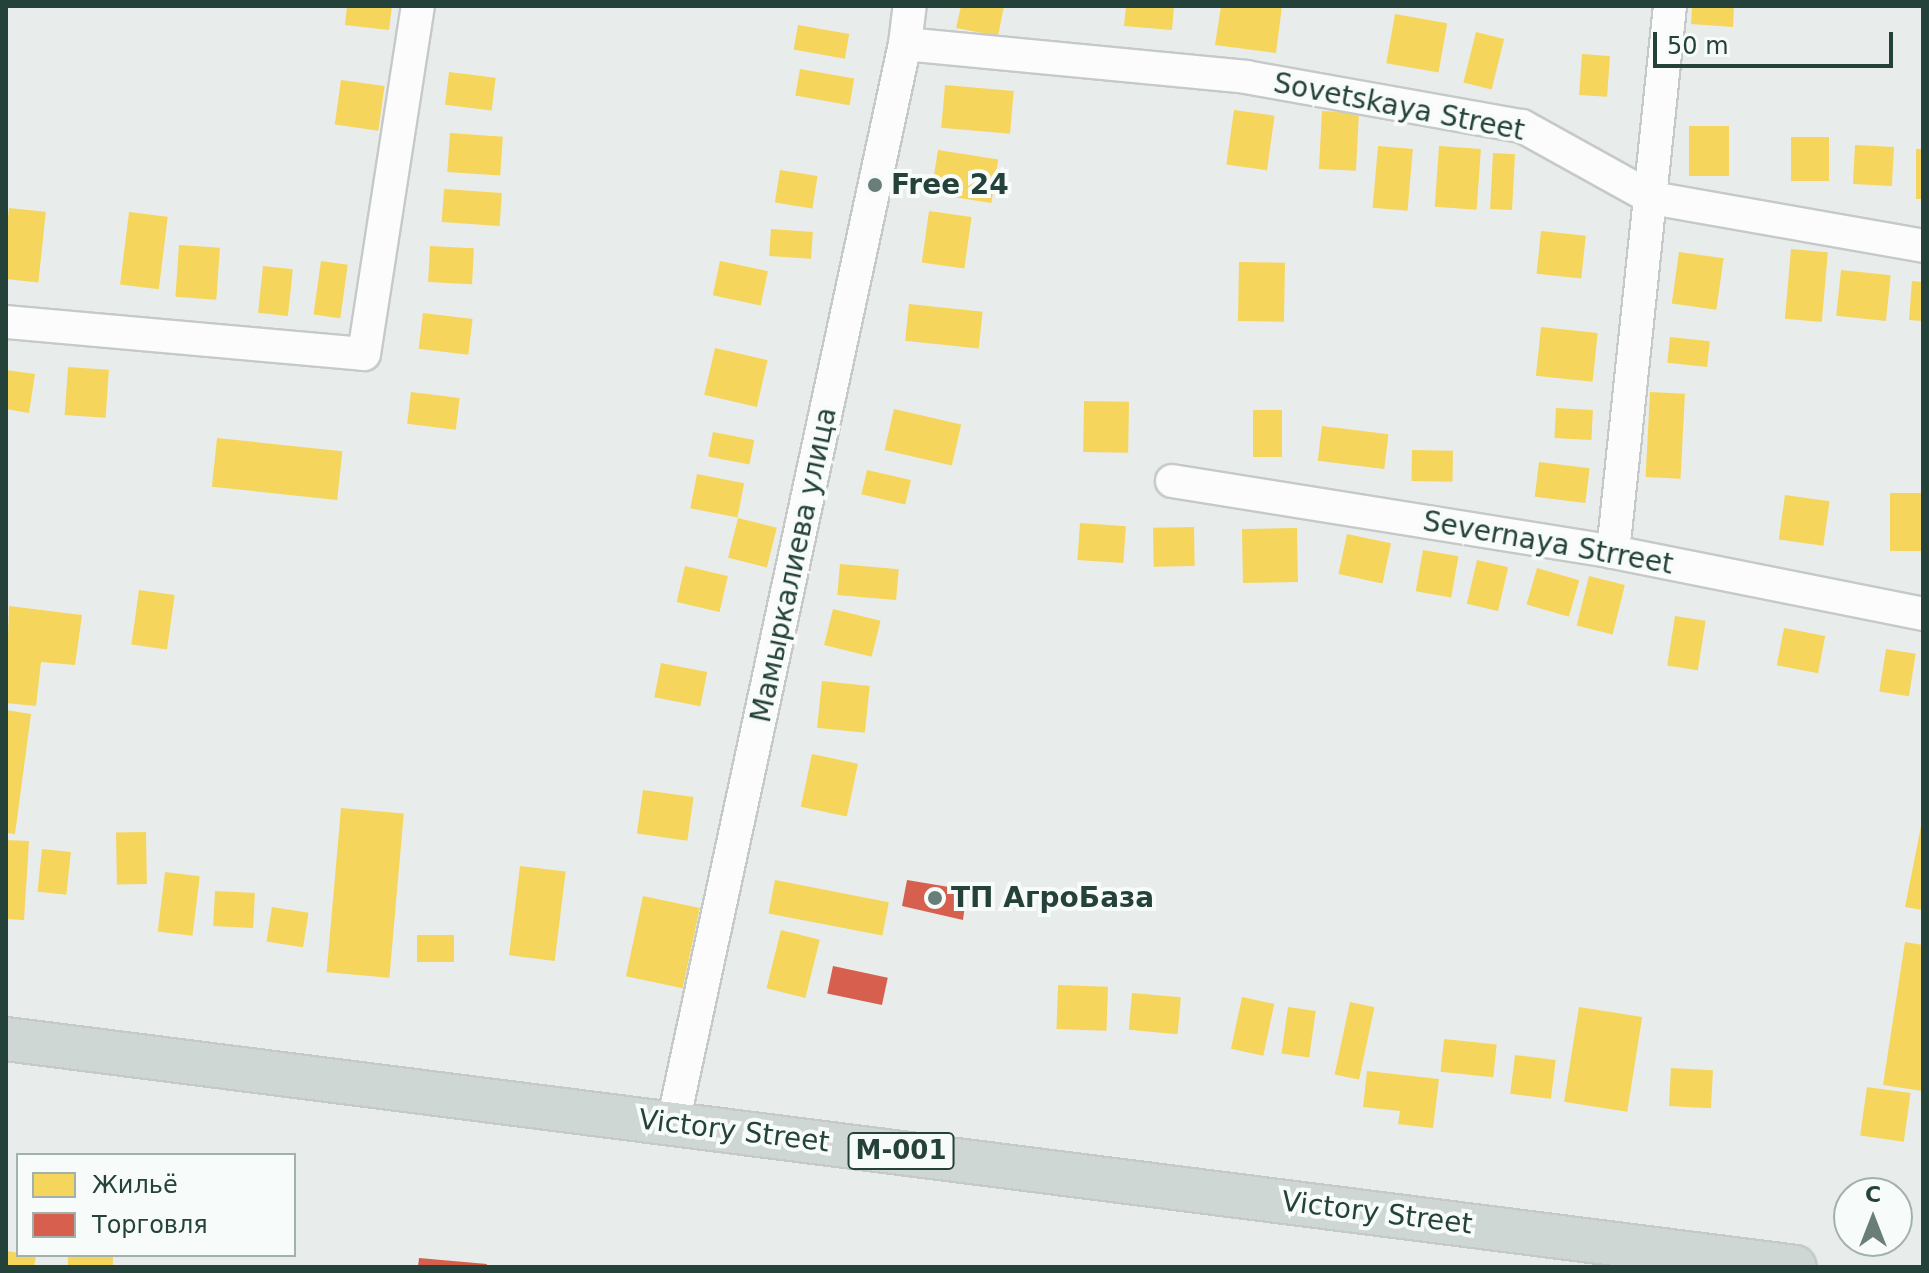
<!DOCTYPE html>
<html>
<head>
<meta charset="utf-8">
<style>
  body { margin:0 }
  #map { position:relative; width:1929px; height:1273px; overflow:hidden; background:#e8edeb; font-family:"DejaVu Sans",sans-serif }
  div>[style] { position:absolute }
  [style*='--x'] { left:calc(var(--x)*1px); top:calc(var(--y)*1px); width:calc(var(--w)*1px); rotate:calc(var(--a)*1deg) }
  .homes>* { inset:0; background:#f6d55c; transform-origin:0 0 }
  .shops>* { inset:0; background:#d6604d; transform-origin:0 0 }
  .roads { filter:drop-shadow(2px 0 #c5cac8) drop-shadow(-2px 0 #c5cac8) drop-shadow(0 2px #c5cac8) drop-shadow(0 -2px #c5cac8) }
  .minor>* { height:32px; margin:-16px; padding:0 16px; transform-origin:16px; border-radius:16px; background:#fcfcfc }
  .major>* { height:42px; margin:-21px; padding:0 21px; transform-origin:21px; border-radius:21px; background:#cfd7d5 }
  .dots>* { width:22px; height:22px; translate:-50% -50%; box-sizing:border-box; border:4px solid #f7fbf9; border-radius:50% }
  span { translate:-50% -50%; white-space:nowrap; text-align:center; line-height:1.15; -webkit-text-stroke:8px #f7fbf9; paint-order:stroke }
  .shield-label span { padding:2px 6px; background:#f7fbf9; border:2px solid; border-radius:6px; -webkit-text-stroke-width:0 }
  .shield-label { font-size:26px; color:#24423a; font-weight:700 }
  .street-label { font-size:28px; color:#24423a }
  .poi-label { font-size:28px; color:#24423a; font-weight:700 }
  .left { translate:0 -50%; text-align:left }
  .frame { position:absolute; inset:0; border:8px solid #24423a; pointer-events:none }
  .legend { position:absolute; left:16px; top:1153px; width:280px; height:104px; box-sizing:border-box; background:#f7fbf9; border:2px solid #a3b1ad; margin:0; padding:10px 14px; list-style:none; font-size:24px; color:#24423a }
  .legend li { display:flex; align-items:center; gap:16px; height:40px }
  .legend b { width:40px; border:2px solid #a3b1ad }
  .north { position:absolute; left:1833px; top:1177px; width:80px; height:80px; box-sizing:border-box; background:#f7fbf9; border:2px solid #a3b1ad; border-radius:50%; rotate:0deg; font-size:22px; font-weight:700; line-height:32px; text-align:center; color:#24423a }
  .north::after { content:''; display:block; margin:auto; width:28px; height:36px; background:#697e78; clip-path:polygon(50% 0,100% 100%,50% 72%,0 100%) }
  .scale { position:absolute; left:1653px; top:32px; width:240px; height:36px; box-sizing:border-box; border:4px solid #24423a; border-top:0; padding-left:10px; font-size:24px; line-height:28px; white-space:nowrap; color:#24423a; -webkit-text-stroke:6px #f7fbf9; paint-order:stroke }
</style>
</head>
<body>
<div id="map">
  <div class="homes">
    <i style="clip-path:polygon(347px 6px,392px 6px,389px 30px,345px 25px)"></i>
    <i style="clip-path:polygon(961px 6px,1004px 6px,998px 36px,956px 28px)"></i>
    <i style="clip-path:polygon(1126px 6px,1174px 6px,1172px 30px,1124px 26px)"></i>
    <i style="clip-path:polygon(1221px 6px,1282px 6px,1276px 53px,1215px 45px)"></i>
    <i style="clip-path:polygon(1692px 6px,1734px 6px,1733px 27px,1691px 24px)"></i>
    <i style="left:1395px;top:14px;width:53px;height:50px;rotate:10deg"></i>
    <i style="left:798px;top:25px;width:52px;height:25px;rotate:10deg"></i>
    <i style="left:1476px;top:32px;width:29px;height:52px;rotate:14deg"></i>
    <i style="left:1582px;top:54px;width:28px;height:41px;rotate:4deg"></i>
    <i style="left:800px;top:69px;width:55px;height:27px;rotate:10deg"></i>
    <i style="left:449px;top:72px;width:47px;height:33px;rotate:7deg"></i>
    <i style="left:341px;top:80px;width:44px;height:45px;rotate:8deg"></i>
    <i style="left:945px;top:85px;width:69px;height:43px;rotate:5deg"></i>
    <i style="left:1234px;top:110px;width:41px;height:55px;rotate:8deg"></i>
    <i style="left:1322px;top:111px;width:37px;height:58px;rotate:3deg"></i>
    <i style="left:1689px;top:126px;width:40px;height:50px"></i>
    <i style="left:450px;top:133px;width:53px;height:39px;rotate:4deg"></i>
    <i style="left:1791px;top:137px;width:38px;height:44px"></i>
    <i style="left:1855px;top:145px;width:39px;height:39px;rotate:3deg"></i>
    <i style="left:1378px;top:146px;width:35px;height:62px;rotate:5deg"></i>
    <i style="left:1439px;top:146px;width:42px;height:61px;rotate:4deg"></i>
    <i style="left:1916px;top:149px;width:7px;height:50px"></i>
    <i style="left:938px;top:150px;width:61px;height:44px;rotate:9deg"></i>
    <i style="left:1493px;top:153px;width:22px;height:56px;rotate:3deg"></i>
    <i style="left:780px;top:170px;width:38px;height:33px;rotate:9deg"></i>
    <i style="left:444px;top:189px;width:58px;height:33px;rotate:4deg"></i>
    <i style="left:9px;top:208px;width:37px;height:71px;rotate:6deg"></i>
    <i style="left:929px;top:211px;width:43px;height:52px;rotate:8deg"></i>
    <i style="left:129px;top:212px;width:39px;height:73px;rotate:7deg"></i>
    <i style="left:771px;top:229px;width:42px;height:27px;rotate:4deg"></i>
    <i style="left:1541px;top:231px;width:45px;height:43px;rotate:6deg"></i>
    <i style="left:179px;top:245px;width:41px;height:52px;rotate:4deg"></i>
    <i style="left:430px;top:246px;width:44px;height:36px;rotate:3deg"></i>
    <i style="left:1791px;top:249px;width:37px;height:70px;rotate:5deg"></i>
    <i style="left:1679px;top:252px;width:45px;height:52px;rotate:8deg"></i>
    <i style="left:321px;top:261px;width:27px;height:54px;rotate:8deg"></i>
    <i style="left:720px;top:261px;width:49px;height:35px;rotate:12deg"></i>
    <i style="left:1239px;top:262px;width:46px;height:59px;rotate:1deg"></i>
    <i style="left:263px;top:266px;width:30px;height:47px;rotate:6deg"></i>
    <i style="left:1841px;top:270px;width:50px;height:46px;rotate:6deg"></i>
    <i style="clip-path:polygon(1912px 281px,1923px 282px,1923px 321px,1909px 320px)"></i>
    <i style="left:909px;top:304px;width:74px;height:37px;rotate:6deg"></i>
    <i style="left:423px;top:313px;width:50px;height:36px;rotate:7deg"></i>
    <i style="left:1541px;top:327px;width:57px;height:49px;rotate:6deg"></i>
    <i style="left:1670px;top:337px;width:40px;height:26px;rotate:6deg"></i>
    <i style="left:715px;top:348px;width:54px;height:48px;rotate:13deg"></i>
    <i style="left:68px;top:367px;width:41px;height:48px;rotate:4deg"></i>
    <i style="clip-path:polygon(6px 370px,35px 374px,29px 413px,6px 409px)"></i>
    <i style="left:411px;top:392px;width:49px;height:32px;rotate:7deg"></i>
    <i style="left:1650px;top:392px;width:35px;height:85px;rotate:3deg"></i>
    <i style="left:1084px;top:401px;width:45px;height:51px;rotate:1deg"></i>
    <i style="left:1556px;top:408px;width:37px;height:30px;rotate:3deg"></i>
    <i style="left:894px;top:409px;width:69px;height:42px;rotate:13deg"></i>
    <i style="left:1253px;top:410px;width:29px;height:47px"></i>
    <i style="left:1322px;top:426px;width:67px;height:35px;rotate:7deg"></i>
    <i style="left:713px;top:432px;width:42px;height:25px;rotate:11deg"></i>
    <i style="left:217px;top:438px;width:126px;height:49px;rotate:6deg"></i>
    <i style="left:1412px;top:450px;width:41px;height:31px;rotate:1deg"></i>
    <i style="left:1539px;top:462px;width:51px;height:35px;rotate:7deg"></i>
    <i style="left:867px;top:470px;width:45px;height:25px;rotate:13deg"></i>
    <i style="left:697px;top:474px;width:48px;height:35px;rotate:11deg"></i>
    <i style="left:1890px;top:493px;width:33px;height:58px"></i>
    <i style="left:1785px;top:495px;width:45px;height:45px;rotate:8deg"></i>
    <i style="left:738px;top:518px;width:40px;height:41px;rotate:14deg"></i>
    <i style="left:1080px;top:523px;width:46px;height:37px;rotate:4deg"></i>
    <i style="left:1194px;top:527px;width:39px;height:41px;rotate:89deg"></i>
    <i style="left:1297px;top:528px;width:54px;height:55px;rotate:89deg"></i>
    <i style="left:1347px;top:534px;width:45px;height:41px;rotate:12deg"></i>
    <i style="left:1423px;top:550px;width:36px;height:42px;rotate:10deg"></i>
    <i style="left:1477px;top:560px;width:32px;height:45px;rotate:13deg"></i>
    <i style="left:840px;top:564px;width:59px;height:31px;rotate:5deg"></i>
    <i style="left:685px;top:566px;width:44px;height:37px;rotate:13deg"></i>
    <i style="left:1537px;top:568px;width:44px;height:38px;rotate:16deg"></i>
    <i style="left:1589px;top:576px;width:37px;height:51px;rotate:14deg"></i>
    <i style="left:139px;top:590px;width:36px;height:55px;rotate:8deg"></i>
    <i style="clip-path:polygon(9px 606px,82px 615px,75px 665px,41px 662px,36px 706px,6px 703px)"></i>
    <i style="left:833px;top:609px;width:49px;height:37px;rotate:14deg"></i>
    <i style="left:1675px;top:616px;width:31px;height:50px;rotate:9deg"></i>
    <i style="left:1784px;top:628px;width:42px;height:38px;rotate:11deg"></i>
    <i style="left:1886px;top:649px;width:30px;height:43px;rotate:9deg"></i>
    <i style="left:661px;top:663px;width:47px;height:35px;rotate:11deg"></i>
    <i style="left:822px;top:681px;width:48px;height:47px;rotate:6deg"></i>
    <i style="clip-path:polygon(6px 710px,31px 714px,15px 834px,6px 833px)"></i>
    <i style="left:812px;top:754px;width:47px;height:54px;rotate:12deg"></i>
    <i style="left:643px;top:790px;width:51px;height:44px;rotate:8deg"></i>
    <i style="left:341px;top:808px;width:63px;height:165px;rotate:5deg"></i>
    <i style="clip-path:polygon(1922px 821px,1923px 821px,1923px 910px,1905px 907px)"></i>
    <i style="left:146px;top:832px;width:52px;height:30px;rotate:89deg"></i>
    <i style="clip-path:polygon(6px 840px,29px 841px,24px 920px,6px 919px)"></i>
    <i style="left:42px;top:849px;width:29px;height:43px;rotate:6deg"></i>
    <i style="left:520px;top:866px;width:46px;height:90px;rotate:7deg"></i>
    <i style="left:165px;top:872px;width:35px;height:60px;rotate:7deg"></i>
    <i style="left:775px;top:880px;width:116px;height:34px;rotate:11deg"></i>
    <i style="left:215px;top:891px;width:40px;height:35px;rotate:3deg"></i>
    <i style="left:643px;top:896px;width:58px;height:82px;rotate:12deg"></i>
    <i style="left:272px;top:907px;width:37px;height:35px;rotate:9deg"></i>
    <i style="left:781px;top:930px;width:40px;height:60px;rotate:14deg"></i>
    <i style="left:417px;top:935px;width:37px;height:27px"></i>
    <i style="clip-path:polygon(1905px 942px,1923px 945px,1923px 1091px,1883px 1085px)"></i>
    <i style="left:1058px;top:985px;width:50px;height:44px;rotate:2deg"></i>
    <i style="left:1132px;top:993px;width:49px;height:37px;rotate:5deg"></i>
    <i style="left:1242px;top:997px;width:33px;height:53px;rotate:12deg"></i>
    <i style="left:1350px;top:1002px;width:25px;height:74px;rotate:12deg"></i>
    <i style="left:1288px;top:1007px;width:28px;height:47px;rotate:8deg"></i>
    <i style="left:1579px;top:1007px;width:64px;height:96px;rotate:9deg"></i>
    <i style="left:1444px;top:1039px;width:53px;height:33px;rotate:6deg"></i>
    <i style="left:1515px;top:1055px;width:41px;height:39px;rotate:7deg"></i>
    <i style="left:1671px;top:1068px;width:42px;height:38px;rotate:3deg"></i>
    <i style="clip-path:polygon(1367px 1071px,1439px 1079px,1433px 1128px,1398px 1124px,1400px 1111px,1363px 1107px)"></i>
    <i style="left:1867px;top:1087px;width:44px;height:49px;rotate:8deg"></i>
    <i style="clip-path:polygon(6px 1251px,36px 1255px,34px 1267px,6px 1267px)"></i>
    <i style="left:68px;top:1255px;width:45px;height:12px;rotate:1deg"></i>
  </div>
  <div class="shops">
    <i style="clip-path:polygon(907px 880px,967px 890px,963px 920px,902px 906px)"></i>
    <i style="left:833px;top:966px;width:56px;height:28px;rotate:12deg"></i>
    <i style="clip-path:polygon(419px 1258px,487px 1264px,486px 1267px,418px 1267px)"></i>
  </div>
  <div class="roads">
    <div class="minor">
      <i style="--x:905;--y:44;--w:343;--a:5.5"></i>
      <i style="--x:1246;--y:77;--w:280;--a:10.1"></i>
      <i style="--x:1522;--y:126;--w:149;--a:29"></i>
      <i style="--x:1652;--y:198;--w:275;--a:10"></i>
      <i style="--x:6;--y:322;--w:359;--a:5.1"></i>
      <i style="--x:364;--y:354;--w:352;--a:-81.2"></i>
      <i style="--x:1172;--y:481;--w:447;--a:9.1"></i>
      <i style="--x:1613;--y:552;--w:316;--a:11.3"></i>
      <i style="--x:1613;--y:552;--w:549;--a:-84.04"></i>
      <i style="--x:673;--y:1123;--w:1104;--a:-77.87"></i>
      <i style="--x:905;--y:44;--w:38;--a:-83"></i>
    </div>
    <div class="major">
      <i style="--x:6;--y:1039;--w:1803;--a:7.26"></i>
    </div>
  </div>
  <div class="dots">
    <i style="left:875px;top:185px;background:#697e78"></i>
    <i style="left:935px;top:898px;background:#697e78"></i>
  </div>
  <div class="shield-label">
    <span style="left:901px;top:1151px">М-001</span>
  </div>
  <div class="street-label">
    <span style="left:1399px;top:107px;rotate:11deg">Sovetskaya Street</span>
    <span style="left:1548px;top:543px;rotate:10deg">Severnaya Strreet</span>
    <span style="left:794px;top:565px;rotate:-78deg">Мамыркалиева улица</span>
    <span style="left:734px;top:1131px;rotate:7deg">Victory Street</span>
    <span style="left:1377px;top:1213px;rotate:7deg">Victory Street</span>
  </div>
  <div class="poi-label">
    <span class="left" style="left:891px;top:185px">Free 24</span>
    <span class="left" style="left:951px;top:898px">ТП АгроБаза</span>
  </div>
  <div class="frame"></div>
  <ul class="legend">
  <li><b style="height:22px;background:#f6d55c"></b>Жильё</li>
  <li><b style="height:22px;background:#d6604d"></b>Торговля</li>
  </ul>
  <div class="north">С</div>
  <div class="scale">50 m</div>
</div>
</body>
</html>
